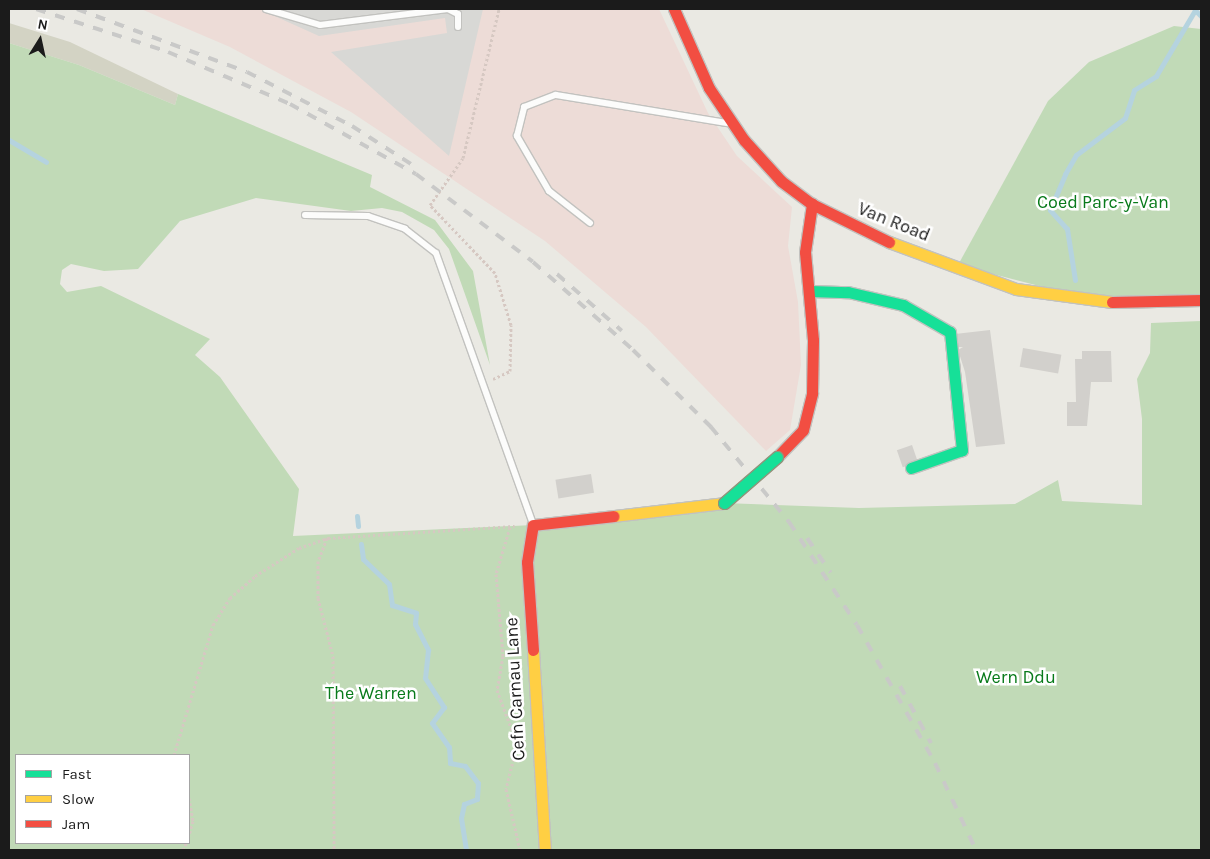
<!DOCTYPE html>
<html>
<head>
<meta charset="utf-8">
<style>
  body { margin:0 }
  #map { position:relative; width:1210px; height:859px; overflow:hidden; background:#eae9e3; font-family:Karla,sans-serif }
  div>[style] { position:absolute }
  [style*='--x'] { left:calc(var(--x)*1px); top:calc(var(--y)*1px); width:calc(var(--w)*1px); rotate:calc(var(--a)*1deg) }
  .commercial>* { inset:0; background:#eddcd7 }
  .construction>* { inset:0; background:#d3d3c4 }
  .forest>* { inset:0; background:#c1dab7 }
  .parking>* { inset:0; background:#d8d8d5 }
  .stream>* { height:5px; margin:-2.5px; padding:0 2.5px; transform-origin:2.5px; border-radius:2.5px; background:#b5d3df }
  .building>* { inset:0; background:#d2d0cc; transform-origin:0 0 }
  .path>* { height:3px; margin-top:-1.5px; transform-origin:0; background:repeating-linear-gradient(90deg,#d6c8c2 0 2.5px,transparent 0 5px) }
  .roads { filter:drop-shadow(1px 0 #c2c2bf) drop-shadow(-1px 0 #c2c2bf) drop-shadow(0 1px #c2c2bf) drop-shadow(0 -1px #c2c2bf) }
  .lane>* { height:6px; margin:-3px; padding:0 3px; transform-origin:3px; border-radius:3px; background:#fcfcfb }
  .fast>* { height:11px; margin:-5.5px; padding:0 5.5px; transform-origin:5.5px; border-radius:5.5px; background:#16e098 }
  .slow>* { height:11px; margin:-5.5px; padding:0 5.5px; transform-origin:5.5px; border-radius:5.5px; background:#ffcf43 }
  .jam>* { height:11px; margin:-5.5px; padding:0 5.5px; transform-origin:5.5px; border-radius:5.5px; background:#f24e42 }
  .rail>* { height:4px; margin-top:-2px; transform-origin:0; background:repeating-linear-gradient(90deg,#c9c9c8 0 10px,transparent 0 20px) }
  .bridges { filter:drop-shadow(1px 0 #90947b) drop-shadow(-1px 0 #90947b) drop-shadow(0 1px #90947b) drop-shadow(0 -1px #90947b) }
  .fast-bridge>* { height:11px; margin:-5.5px; padding:0 5.5px; transform-origin:5.5px; border-radius:5.5px; background:#16e098 }
  span { translate:-50% -50%; white-space:nowrap; text-align:center; line-height:1.15; -webkit-text-stroke:5px #fff; paint-order:stroke }
  .park-label { font-size:18px; color:#087a1a }
  .street-label { font-size:18px; color:#1b1b1b }
  .frame { position:absolute; inset:0; border:10px solid #1b1b1b; pointer-events:none }
  .legend { position:absolute; left:15px; top:754px; width:175px; height:90px; box-sizing:border-box; background:#fff; border:1px solid #a4a4a4; margin:0; padding:6px 9px; list-style:none; font-size:15px; color:#1b1b1b }
  .legend li { display:flex; align-items:center; gap:10px; height:25px }
  .legend b { width:25px; border:1px solid #a4a4a4 }
  .north { position:absolute; left:15px; top:15px; width:50px; height:50px; -webkit-text-stroke:4px #fff; paint-order:stroke; rotate:10deg; font-size:14px; font-weight:700; line-height:20px; text-align:center; color:#1b1b1b }
  .north::after { content:''; display:block; margin:auto; width:18px; height:22px; background:#1b1b1b; clip-path:polygon(50% 0,100% 100%,50% 72%,0 100%) }
</style>
</head>
<body>
<div id="map">
  <div class="commercial">
    <i style="clip-path:polygon(141px 9px,659px 9px,708px 113px,737px 156px,792px 207px,788px 246px,798px 302px,801px 365px,790px 430px,766px 451px,646px 327px,545px 241px,351px 112px,230px 47px)"></i>
  </div>
  <div class="construction">
    <i style="clip-path:polygon(9px 23px,70px 42px,178px 94px,175px 105px,79px 65px,9px 43px)"></i>
  </div>
  <div class="forest">
    <i style="clip-path:polygon(1174px 26px,1201px 29px,1201px 300px,1102px 302px,958px 265px,1048px 101px,1089px 62px)"></i>
    <i style="clip-path:polygon(evenodd,9px 43px,79px 65px,175px 105px,178px 94px,372px 175px,370px 187px,435px 220px,473px 271px,490px 365px,449px 249px,434px 230px,402px 212px,382px 208px,351px 211px,256px 198px,180px 221px,138px 269px,104px 271px,71px 264px,62px 270px,60px 284px,67px 292px,101px 286px,210px 339px,195px 355px,220px 377px,299px 489px,293px 536px,533px 525px,724px 503px,859px 508px,1015px 504px,1058px 480px,1062px 501px,1142px 505px,1142px 419px,1137px 379px,1150px 353px,1151px 323px,1201px 321px,1201px 850px,9px 850px,9px 43px,16px 755px,189px 755px,189px 843px,16px 843px,16px 755px)"></i>
  </div>
  <div class="parking">
    <i style="clip-path:polygon(259px 9px,483px 9px,449px 156px,331px 52px,447px 33px,445px 18px,319px 36px)"></i>
  </div>
  <div class="stream">
    <i style="--x:9;--y:140;--w:43;--a:30.7"></i>
    <i style="--x:1075;--y:280;--w:52;--a:-98.9"></i>
    <i style="--x:1067;--y:229;--w:25;--a:-132"></i>
    <i style="--x:1050;--y:210;--w:39;--a:-67"></i>
    <i style="--x:1065;--y:174;--w:22;--a:-60"></i>
    <i style="--x:1076;--y:155;--w:61;--a:-37.1"></i>
    <i style="--x:1125;--y:118;--w:29;--a:-72"></i>
    <i style="--x:1134;--y:90;--w:26;--a:-32"></i>
    <i style="--x:1156;--y:76;--w:77;--a:-59.4"></i>
    <i style="--x:1195;--y:10;--w:8;--a:45"></i>
    <i style="--x:357;--y:516;--w:10;--a:84"></i>
    <i style="--x:361;--y:544;--w:15;--a:82"></i>
    <i style="--x:363;--y:559;--w:36;--a:44"></i>
    <i style="--x:389;--y:584;--w:21;--a:82"></i>
    <i style="--x:392;--y:605;--w:25;--a:18"></i>
    <i style="--x:416;--y:613;--w:11;--a:95"></i>
    <i style="--x:415;--y:624;--w:29;--a:63"></i>
    <i style="--x:428;--y:650;--w:28;--a:96"></i>
    <i style="--x:425;--y:678;--w:35;--a:57"></i>
    <i style="--x:444;--y:707;--w:20;--a:127"></i>
    <i style="--x:432;--y:723;--w:29;--a:55"></i>
    <i style="--x:449;--y:747;--w:16;--a:86"></i>
    <i style="--x:450;--y:763;--w:15;--a:11"></i>
    <i style="--x:465;--y:766;--w:21;--a:53"></i>
    <i style="--x:478;--y:783;--w:16;--a:94"></i>
    <i style="--x:477;--y:799;--w:14;--a:159"></i>
    <i style="--x:464;--y:804;--w:14;--a:102"></i>
    <i style="--x:461;--y:818;--w:32;--a:81"></i>
  </div>
  <div class="building">
    <i style="clip-path:polygon(990px 330px,1005px 444px,976px 447px,965px 372px,958px 350px,963px 347px,957px 347px,955px 334px)"></i>
    <i style="left:1023px;top:348px;width:39px;height:19px;rotate:10deg"></i>
    <i style="clip-path:polygon(1082px 351px,1111px 351px,1112px 382px,1091px 382px,1087px 426px,1067px 426px,1067px 402px,1076px 402px,1075px 359px,1082px 359px)"></i>
    <i style="left:912px;top:445px;width:18px;height:16px;rotate:71deg"></i>
    <i style="left:591px;top:474px;width:19px;height:36px;rotate:81deg"></i>
  </div>
  <div class="path">
    <i style="--x:493;--y:379;--w:19;--a:-25"></i>
    <i style="--x:510;--y:371;--w:46;--a:-88.8"></i>
    <i style="--x:511;--y:325;--w:54;--a:-107.1"></i>
    <i style="--x:495;--y:273;--w:94;--a:-133.7"></i>
    <i style="--x:430;--y:205;--w:57;--a:-54.9"></i>
    <i style="--x:463;--y:158;--w:153;--a:-76.4"></i>
    <i style="--x:510;--y:527;--w:49;--a:106.6"></i>
    <i style="--x:496;--y:574;--w:82;--a:85.1"></i>
    <i style="--x:503;--y:656;--w:35;--a:100"></i>
    <i style="--x:497;--y:690;--w:58;--a:69.7"></i>
    <i style="--x:517;--y:744;--w:46;--a:103.7"></i>
    <i style="--x:506;--y:789;--w:63;--a:77.1"></i>
    <i style="--x:327;--y:538;--w:25;--a:111"></i>
    <i style="--x:318;--y:561;--w:37;--a:90"></i>
    <i style="--x:318;--y:598;--w:60;--a:75.5"></i>
    <i style="--x:333;--y:656;--w:194;--a:89.7"></i>
    <i style="--x:174;--y:755;--w:136;--a:-73.3"></i>
    <i style="--x:213;--y:625;--w:32;--a:-58"></i>
    <i style="--x:230;--y:598;--w:33;--a:-41"></i>
    <i style="--x:255;--y:576;--w:52;--a:-32.5"></i>
    <i style="--x:299;--y:548;--w:31;--a:-19"></i>
    <i style="--x:328;--y:538;--w:187;--a:-3.7"></i>
    <i style="--x:189;--y:798;--w:23;--a:80"></i>
    <i style="--x:193;--y:821;--w:15;--a:106"></i>
    <i style="--x:183;--y:850;--w:8;--a:-67"></i>
  </div>
  <div class="roads">
    <div class="lane">
      <i style="--x:266;--y:9;--w:56;--a:16.5"></i>
      <i style="--x:320;--y:25;--w:129;--a:-7.1"></i>
      <i style="--x:448;--y:9;--w:11;--a:27"></i>
      <i style="--x:458;--y:14;--w:13;--a:90"></i>
      <i style="--x:305;--y:215;--w:63;--a:0.9"></i>
      <i style="--x:368;--y:216;--w:39;--a:19"></i>
      <i style="--x:405;--y:229;--w:39;--a:38"></i>
      <i style="--x:436;--y:253;--w:288;--a:70.3"></i>
      <i style="--x:590;--y:223;--w:52;--a:-142"></i>
      <i style="--x:549;--y:191;--w:64;--a:-120.2"></i>
      <i style="--x:517;--y:136;--w:30;--a:-76"></i>
      <i style="--x:524;--y:107;--w:34;--a:-21"></i>
      <i style="--x:556;--y:95;--w:173;--a:9.3"></i>
    </div>
    <div class="fast">
      <i style="--x:810;--y:291;--w:38;--a:2"></i>
      <i style="--x:848;--y:292;--w:57;--a:13.3"></i>
      <i style="--x:903;--y:305;--w:54;--a:29.9"></i>
      <i style="--x:950;--y:332;--w:119;--a:84.2"></i>
      <i style="--x:962;--y:450;--w:54;--a:160.6"></i>
    </div>
    <div class="slow">
      <i style="--x:889;--y:242;--w:135;--a:20.3"></i>
      <i style="--x:1016;--y:289;--w:97;--a:7.7"></i>
      <i style="--x:614;--y:516;--w:111;--a:-6.7"></i>
      <i style="--x:533;--y:650;--w:200;--a:86.6"></i>
    </div>
    <div class="jam">
      <i style="--x:674;--y:9;--w:86;--a:66.1"></i>
      <i style="--x:709;--y:88;--w:63;--a:56.1"></i>
      <i style="--x:744;--y:140;--w:55;--a:47.9"></i>
      <i style="--x:781;--y:181;--w:39;--a:37"></i>
      <i style="--x:812;--y:204;--w:86;--a:26.3"></i>
      <i style="--x:1112;--y:302;--w:89;--a:-1.3"></i>
      <i style="--x:777;--y:457;--w:37;--a:-46"></i>
      <i style="--x:803;--y:430;--w:38;--a:-76"></i>
      <i style="--x:812;--y:393;--w:53;--a:-88.9"></i>
      <i style="--x:813;--y:340;--w:88;--a:-95.2"></i>
      <i style="--x:805;--y:252;--w:49;--a:-81.7"></i>
      <i style="--x:533;--y:650;--w:88;--a:-93.9"></i>
      <i style="--x:527;--y:562;--w:37;--a:-81"></i>
      <i style="--x:533;--y:525;--w:81;--a:-6.3"></i>
    </div>
  </div>
  <div class="rail">
    <i style="--x:36;--y:9;--w:139;--a:18"></i>
    <i style="--x:168;--y:52;--w:133;--a:23.1"></i>
    <i style="--x:290;--y:104;--w:144;--a:29.1"></i>
    <i style="--x:416;--y:174;--w:146;--a:36.9"></i>
    <i style="--x:533;--y:262;--w:133;--a:41.3"></i>
    <i style="--x:633;--y:350;--w:110;--a:44.6"></i>
    <i style="--x:711;--y:427;--w:123;--a:50.6"></i>
    <i style="--x:789;--y:522;--w:123;--a:56.6"></i>
    <i style="--x:857;--y:625;--w:159;--a:60.5"></i>
    <i style="--x:935;--y:763;--w:96;--a:64.8"></i>
    <i style="--x:77;--y:9;--w:181;--a:20.3"></i>
    <i style="--x:247;--y:72;--w:118;--a:27.2"></i>
    <i style="--x:352;--y:126;--w:70;--a:32.8"></i>
    <i style="--x:557;--y:274;--w:86;--a:41.2"></i>
    <i style="--x:807;--y:538;--w:42;--a:55.6"></i>
    <i style="--x:900;--y:686;--w:65;--a:61.5"></i>
  </div>
  <div class="bridges">
    <div class="fast-bridge">
      <i style="--x:724;--y:503;--w:70;--a:-41"></i>
    </div>
  </div>
  <div class="park-label">
    <span style="left:1103px;top:202px">Coed Parc-y-Van</span>
    <span style="left:1016px;top:677px">Wern Ddu</span>
    <span style="left:371px;top:693px">The Warren</span>
  </div>
  <div class="street-label">
    <span style="left:894px;top:222px;rotate:22deg">Van Road</span>
    <span style="left:515px;top:689px;rotate:-93deg">Cefn Carnau Lane</span>
  </div>
  <div class="frame"></div>
  <ul class="legend">
  <li><b style="height:6px;background:#16e098"></b>Fast</li>
  <li><b style="height:6px;background:#ffcf43"></b>Slow</li>
  <li><b style="height:6px;background:#f24e42"></b>Jam</li>
  </ul>
  <div class="north">N</div>
</div>
</body>
</html>
